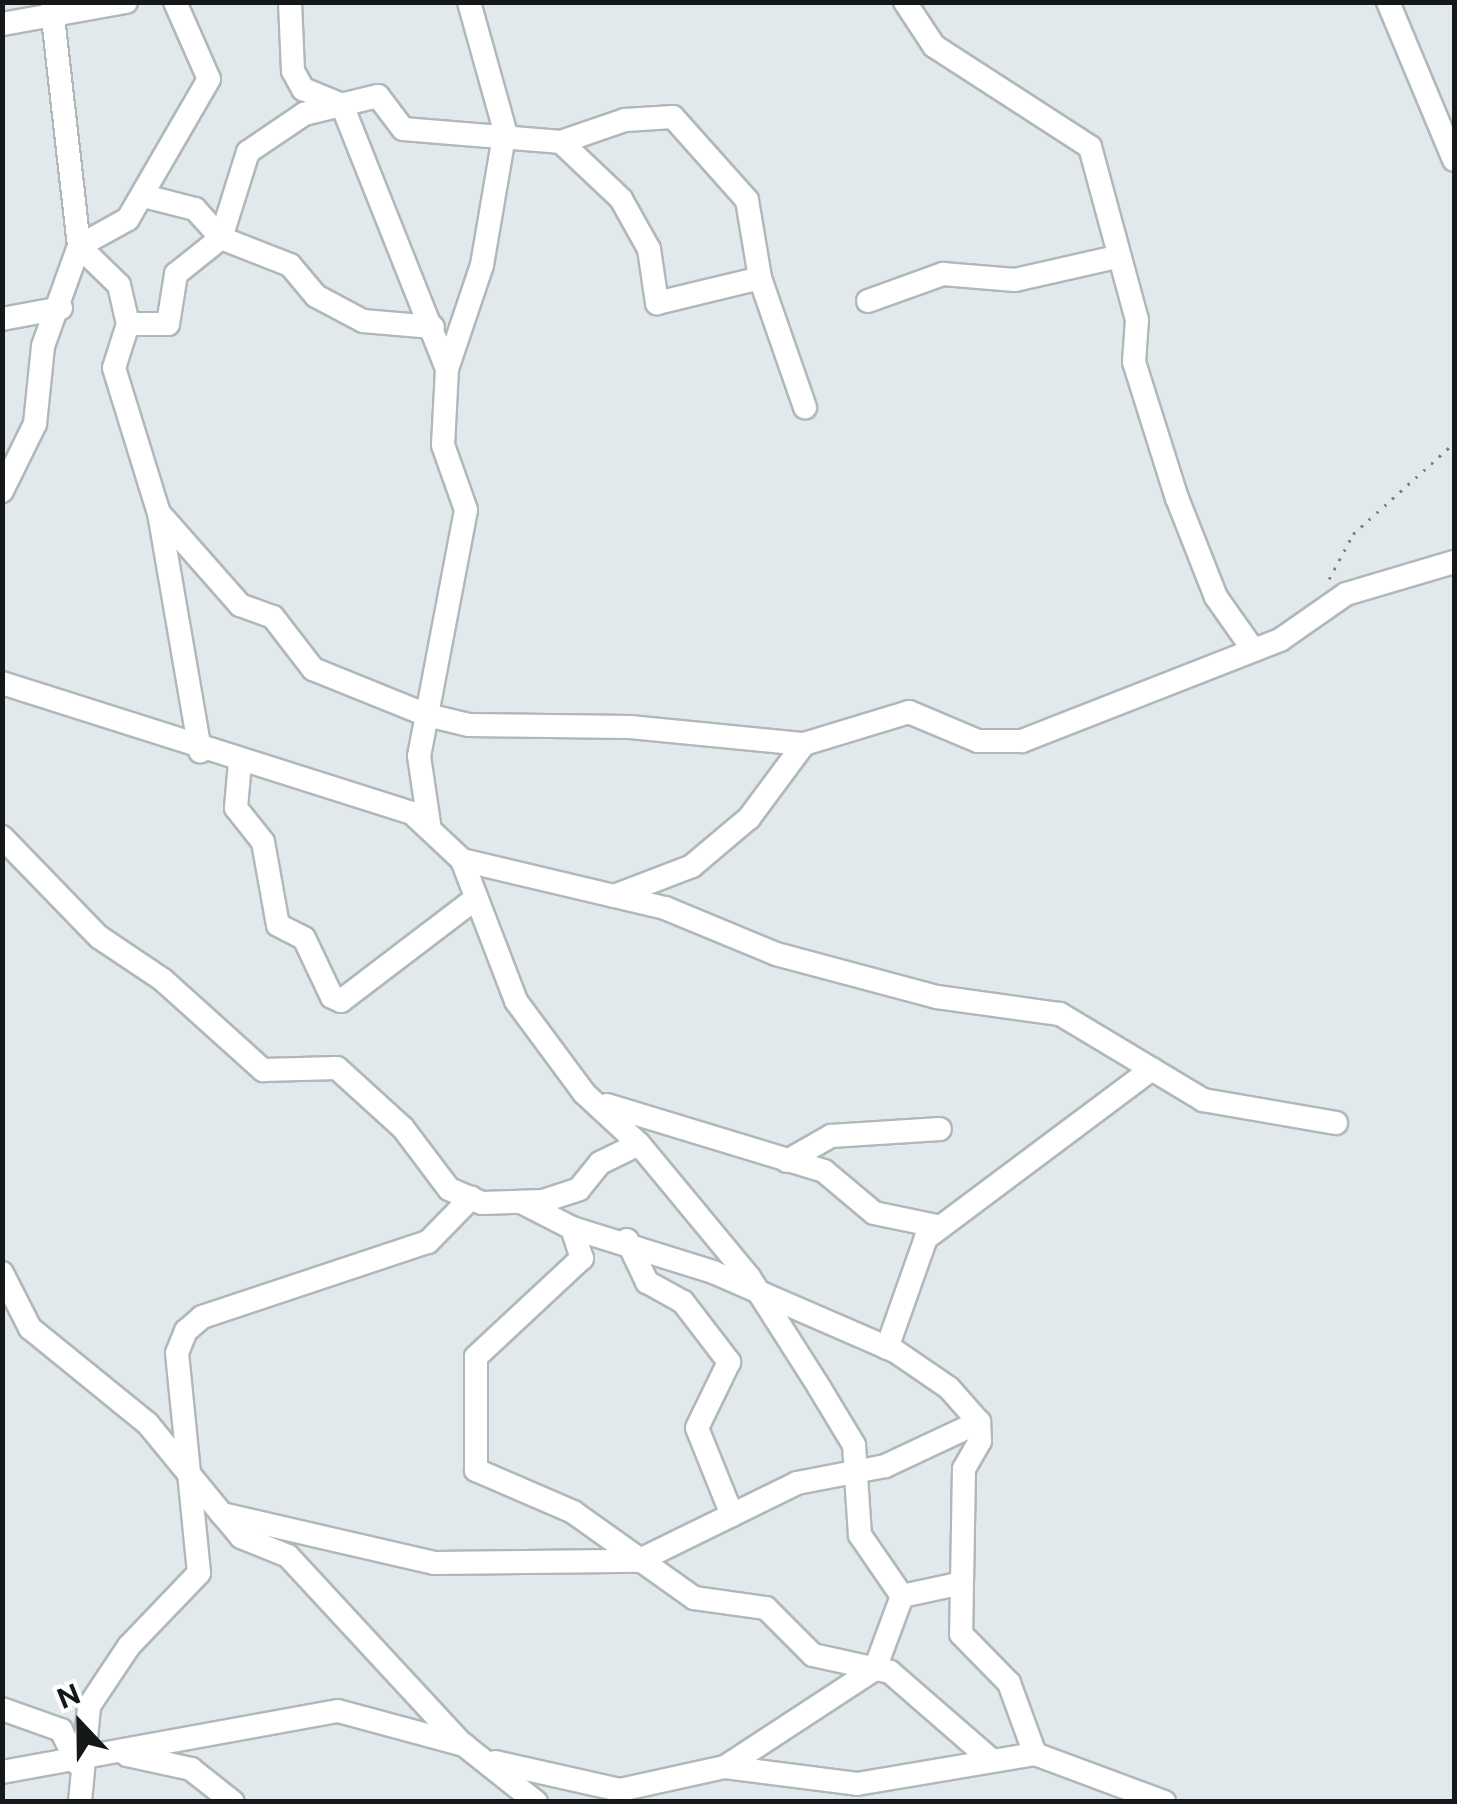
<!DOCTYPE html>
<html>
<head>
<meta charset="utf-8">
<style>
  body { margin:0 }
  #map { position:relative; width:1457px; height:1804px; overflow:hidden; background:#e1e9ec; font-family:"Public Sans",sans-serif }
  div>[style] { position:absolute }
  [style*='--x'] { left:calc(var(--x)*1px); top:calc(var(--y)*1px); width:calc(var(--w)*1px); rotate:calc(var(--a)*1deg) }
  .path>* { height:2.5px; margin-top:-1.25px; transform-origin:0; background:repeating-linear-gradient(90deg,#7b8183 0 2.5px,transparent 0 10.5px) }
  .roads { filter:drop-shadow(2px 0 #b0b8ba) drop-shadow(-2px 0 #b0b8ba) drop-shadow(0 2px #b0b8ba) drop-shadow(0 -2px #b0b8ba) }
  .minor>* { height:22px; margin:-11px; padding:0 11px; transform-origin:11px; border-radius:11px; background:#fff }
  span { translate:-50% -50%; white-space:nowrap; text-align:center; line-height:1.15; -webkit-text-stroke:8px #fff; paint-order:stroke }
  .frame { position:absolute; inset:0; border:5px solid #151819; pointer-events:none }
  .north { position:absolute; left:30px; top:1674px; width:100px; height:100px; -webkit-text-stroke:8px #fff; paint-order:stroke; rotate:338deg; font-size:28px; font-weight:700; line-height:40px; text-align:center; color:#151819 }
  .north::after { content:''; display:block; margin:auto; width:35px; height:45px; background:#151819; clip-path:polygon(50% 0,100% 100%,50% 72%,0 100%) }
</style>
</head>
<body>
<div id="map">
  <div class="path">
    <i style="--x:1329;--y:579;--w:51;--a:-61.9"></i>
    <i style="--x:1353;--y:534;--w:136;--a:-42"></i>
  </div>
  <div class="roads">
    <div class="minor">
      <i style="--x:175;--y:2;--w:84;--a:66.2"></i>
      <i style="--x:209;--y:79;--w:162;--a:120.1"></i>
      <i style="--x:128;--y:219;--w:56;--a:151.1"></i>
      <i style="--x:79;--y:246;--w:56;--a:44.3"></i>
      <i style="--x:119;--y:285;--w:40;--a:77"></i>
      <i style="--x:128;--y:324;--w:46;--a:107.7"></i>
      <i style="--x:114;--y:368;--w:152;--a:72.8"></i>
      <i style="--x:159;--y:513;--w:242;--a:80.2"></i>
      <i style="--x:290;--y:2;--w:69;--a:87.5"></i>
      <i style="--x:293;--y:71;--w:21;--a:61"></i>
      <i style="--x:303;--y:89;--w:42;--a:22.3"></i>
      <i style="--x:342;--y:105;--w:284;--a:68.3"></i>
      <i style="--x:447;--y:369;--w:76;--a:93"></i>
      <i style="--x:443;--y:445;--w:69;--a:70.5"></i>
      <i style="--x:466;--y:510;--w:250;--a:100.8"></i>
      <i style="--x:419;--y:756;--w:69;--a:81.6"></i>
      <i style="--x:905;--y:2;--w:53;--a:56.6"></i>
      <i style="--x:934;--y:46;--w:186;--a:32.9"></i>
      <i style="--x:1090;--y:147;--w:179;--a:74.8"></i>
      <i style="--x:1137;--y:320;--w:42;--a:94.1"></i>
      <i style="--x:1134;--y:362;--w:143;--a:72.5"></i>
      <i style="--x:1177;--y:498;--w:106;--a:68.5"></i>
      <i style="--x:1216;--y:597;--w:62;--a:54.8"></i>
      <i style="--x:1388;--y:2;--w:171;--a:67.3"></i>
      <i style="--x:2;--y:24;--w:126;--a:-10.1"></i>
      <i style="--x:561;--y:142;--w:83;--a:43.5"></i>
      <i style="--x:621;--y:199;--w:57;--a:60.8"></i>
      <i style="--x:649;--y:249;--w:55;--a:81.6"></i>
      <i style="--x:657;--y:303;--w:106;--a:-13.6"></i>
      <i style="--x:144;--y:196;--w:53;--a:14.3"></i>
      <i style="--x:195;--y:209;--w:39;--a:48"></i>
      <i style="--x:221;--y:238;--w:74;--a:21.4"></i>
      <i style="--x:290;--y:265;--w:40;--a:50"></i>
      <i style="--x:316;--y:296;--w:53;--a:28"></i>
      <i style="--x:363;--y:321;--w:70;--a:4.9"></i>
      <i style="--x:868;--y:301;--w:80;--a:-19.8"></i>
      <i style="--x:943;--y:274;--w:72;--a:4.8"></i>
      <i style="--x:1015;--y:280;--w:104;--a:-12.8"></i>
      <i style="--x:2;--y:319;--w:60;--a:-10.6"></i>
      <i style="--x:128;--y:324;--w:40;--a:0"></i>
      <i style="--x:168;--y:324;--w:51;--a:-80.9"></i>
      <i style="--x:176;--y:274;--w:58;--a:-38.7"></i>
      <i style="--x:221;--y:238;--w:90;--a:-72.6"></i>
      <i style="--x:248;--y:152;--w:68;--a:-34.2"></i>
      <i style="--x:304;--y:114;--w:76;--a:-13.7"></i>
      <i style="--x:378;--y:96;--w:41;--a:52.9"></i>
      <i style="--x:403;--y:129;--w:159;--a:4.7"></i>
      <i style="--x:561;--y:142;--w:68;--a:-19"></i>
      <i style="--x:625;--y:120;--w:48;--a:-3.6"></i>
      <i style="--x:673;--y:117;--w:111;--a:48.3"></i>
      <i style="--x:747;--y:200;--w:79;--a:80.5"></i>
      <i style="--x:760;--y:278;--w:137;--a:70.8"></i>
      <i style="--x:447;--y:369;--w:110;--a:-71.4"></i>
      <i style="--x:482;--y:265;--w:136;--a:-80.3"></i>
      <i style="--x:505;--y:131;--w:134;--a:-105.6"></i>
      <i style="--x:2;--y:491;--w:75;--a:-63.8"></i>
      <i style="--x:35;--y:424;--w:78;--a:-84.1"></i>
      <i style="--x:43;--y:346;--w:106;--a:-70.2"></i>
      <i style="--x:79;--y:246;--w:246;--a:-96.5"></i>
      <i style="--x:159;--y:513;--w:123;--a:48.6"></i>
      <i style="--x:240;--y:605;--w:35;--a:20"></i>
      <i style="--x:273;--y:617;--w:66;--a:52.4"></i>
      <i style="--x:313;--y:669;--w:123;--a:22"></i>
      <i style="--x:427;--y:715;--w:43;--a:13.4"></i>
      <i style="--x:469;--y:725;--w:161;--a:0.7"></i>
      <i style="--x:630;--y:727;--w:175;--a:5.6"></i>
      <i style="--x:804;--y:744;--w:110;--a:-16.9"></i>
      <i style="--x:909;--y:712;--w:75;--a:22.8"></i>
      <i style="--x:978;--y:741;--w:44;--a:0"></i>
      <i style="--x:1022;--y:741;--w:277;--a:-21.4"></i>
      <i style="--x:1280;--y:640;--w:80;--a:-34.9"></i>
      <i style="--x:1346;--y:594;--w:113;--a:-16.5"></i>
      <i style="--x:2;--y:683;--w:430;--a:17.6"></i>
      <i style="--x:412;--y:813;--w:69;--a:43.2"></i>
      <i style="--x:462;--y:860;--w:209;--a:13.3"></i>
      <i style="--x:665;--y:908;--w:120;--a:22.5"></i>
      <i style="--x:776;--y:954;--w:167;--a:15"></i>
      <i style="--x:937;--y:997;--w:124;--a:7.9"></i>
      <i style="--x:1060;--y:1014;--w:167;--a:31"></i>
      <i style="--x:1203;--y:1100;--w:135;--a:9.8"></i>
      <i style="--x:240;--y:762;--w:46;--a:95"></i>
      <i style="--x:236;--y:808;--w:43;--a:51.5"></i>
      <i style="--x:263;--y:842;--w:84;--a:79.8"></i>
      <i style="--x:278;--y:925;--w:29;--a:27"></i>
      <i style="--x:304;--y:938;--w:65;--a:64.6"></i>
      <i style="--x:332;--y:997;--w:10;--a:24"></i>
      <i style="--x:341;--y:1001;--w:170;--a:-37.3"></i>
      <i style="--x:2;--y:837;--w:139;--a:45.9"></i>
      <i style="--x:99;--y:937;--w:77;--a:33.9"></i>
      <i style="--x:163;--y:980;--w:135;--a:42"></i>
      <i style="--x:263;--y:1070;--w:74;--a:-1.5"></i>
      <i style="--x:337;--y:1068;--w:89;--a:42.3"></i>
      <i style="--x:403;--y:1128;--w:76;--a:53"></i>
      <i style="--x:449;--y:1189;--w:36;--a:23"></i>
      <i style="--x:482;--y:1203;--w:61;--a:-1.9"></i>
      <i style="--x:543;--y:1201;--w:38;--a:-18"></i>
      <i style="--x:579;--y:1189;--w:33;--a:-51"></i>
      <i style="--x:600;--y:1163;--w:43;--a:-26"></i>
      <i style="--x:462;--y:860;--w:151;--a:69"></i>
      <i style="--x:516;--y:1001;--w:114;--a:53.5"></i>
      <i style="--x:584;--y:1093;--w:75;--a:42.8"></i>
      <i style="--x:639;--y:1144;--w:173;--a:50.4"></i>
      <i style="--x:749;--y:1277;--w:130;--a:57.5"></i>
      <i style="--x:819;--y:1387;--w:68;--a:58.9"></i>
      <i style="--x:854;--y:1445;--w:90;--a:86.2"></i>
      <i style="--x:860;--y:1535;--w:74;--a:55.5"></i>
      <i style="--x:614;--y:896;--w:84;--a:-21"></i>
      <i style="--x:692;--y:866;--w:75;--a:-40.1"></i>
      <i style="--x:749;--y:818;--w:92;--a:-53.4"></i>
      <i style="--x:607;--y:1105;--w:227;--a:16.9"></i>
      <i style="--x:824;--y:1171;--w:65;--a:40"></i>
      <i style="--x:874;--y:1213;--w:64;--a:11.7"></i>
      <i style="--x:787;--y:1161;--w:51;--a:-29.6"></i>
      <i style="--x:831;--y:1136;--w:109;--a:-3.7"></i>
      <i style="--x:521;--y:1202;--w:57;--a:27"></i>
      <i style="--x:572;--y:1228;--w:148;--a:17.3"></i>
      <i style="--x:713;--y:1272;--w:198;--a:23.5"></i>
      <i style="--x:895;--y:1351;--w:65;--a:34.4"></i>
      <i style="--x:949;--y:1388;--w:45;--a:48.6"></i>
      <i style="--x:979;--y:1422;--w:19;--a:87"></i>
      <i style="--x:980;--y:1441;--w:32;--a:120"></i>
      <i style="--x:964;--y:1469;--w:165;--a:91"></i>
      <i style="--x:961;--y:1634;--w:69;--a:45.6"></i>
      <i style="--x:1009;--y:1683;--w:76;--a:69.9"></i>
      <i style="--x:572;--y:1228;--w:32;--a:72"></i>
      <i style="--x:582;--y:1258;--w:145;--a:137"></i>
      <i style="--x:476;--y:1357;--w:113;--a:90"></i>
      <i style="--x:476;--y:1470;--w:106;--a:23.4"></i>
      <i style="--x:573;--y:1512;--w:148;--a:35.4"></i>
      <i style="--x:694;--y:1598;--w:73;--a:7.9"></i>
      <i style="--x:766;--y:1608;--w:66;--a:45"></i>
      <i style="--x:813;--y:1655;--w:79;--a:12.4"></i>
      <i style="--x:890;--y:1672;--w:131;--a:41"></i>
      <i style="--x:627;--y:1240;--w:47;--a:64.5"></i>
      <i style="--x:647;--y:1282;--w:41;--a:29.1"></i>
      <i style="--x:683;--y:1302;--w:76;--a:52.5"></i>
      <i style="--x:729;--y:1362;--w:73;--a:115.9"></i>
      <i style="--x:697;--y:1428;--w:94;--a:68.1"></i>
      <i style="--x:2;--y:1273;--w:62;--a:63"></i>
      <i style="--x:30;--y:1328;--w:152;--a:39.1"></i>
      <i style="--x:148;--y:1424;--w:117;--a:50.6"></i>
      <i style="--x:222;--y:1514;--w:218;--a:13"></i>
      <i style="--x:434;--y:1563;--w:204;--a:-0.6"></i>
      <i style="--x:638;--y:1561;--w:177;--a:-26.1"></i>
      <i style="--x:797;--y:1483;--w:90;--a:-10.9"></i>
      <i style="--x:885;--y:1466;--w:104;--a:-25.1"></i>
      <i style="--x:887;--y:1348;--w:117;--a:-70.5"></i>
      <i style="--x:926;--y:1238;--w:282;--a:-36.8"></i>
      <i style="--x:222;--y:1514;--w:30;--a:50"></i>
      <i style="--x:241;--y:1537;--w:51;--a:22"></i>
      <i style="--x:288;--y:1556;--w:255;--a:47.2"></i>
      <i style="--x:2;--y:1709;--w:63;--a:19.6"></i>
      <i style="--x:61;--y:1730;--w:37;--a:64"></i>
      <i style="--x:127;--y:1755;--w:66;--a:12.3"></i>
      <i style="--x:191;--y:1769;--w:53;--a:38.2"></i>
      <i style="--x:495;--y:1762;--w:128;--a:12.6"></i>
      <i style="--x:620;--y:1790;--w:107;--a:-12.4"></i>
      <i style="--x:725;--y:1767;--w:179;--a:-33.2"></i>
      <i style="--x:875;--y:1669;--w:78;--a:-69.7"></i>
      <i style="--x:902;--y:1596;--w:57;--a:-12.1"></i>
      <i style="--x:725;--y:1767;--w:133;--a:7.3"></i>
      <i style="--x:857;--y:1784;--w:181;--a:-9.6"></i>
      <i style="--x:1035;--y:1754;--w:138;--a:20.4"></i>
      <i style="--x:2;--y:1772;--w:341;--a:-10.3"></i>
      <i style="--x:338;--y:1711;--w:131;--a:15.1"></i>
      <i style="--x:464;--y:1745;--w:92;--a:38.4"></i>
      <i style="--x:80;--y:1802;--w:96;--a:-84.6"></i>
      <i style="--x:89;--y:1706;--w:72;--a:-56.3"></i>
      <i style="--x:129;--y:1646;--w:101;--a:-46.2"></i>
      <i style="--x:199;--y:1573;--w:221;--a:-95.7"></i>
      <i style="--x:177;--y:1353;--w:24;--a:-68"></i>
      <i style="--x:186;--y:1331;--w:21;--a:-41"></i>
      <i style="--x:202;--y:1317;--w:238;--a:-18.4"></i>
      <i style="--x:428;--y:1242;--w:62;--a:-45.7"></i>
    </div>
  </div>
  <div class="frame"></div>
  <div class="north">N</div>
</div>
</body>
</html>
